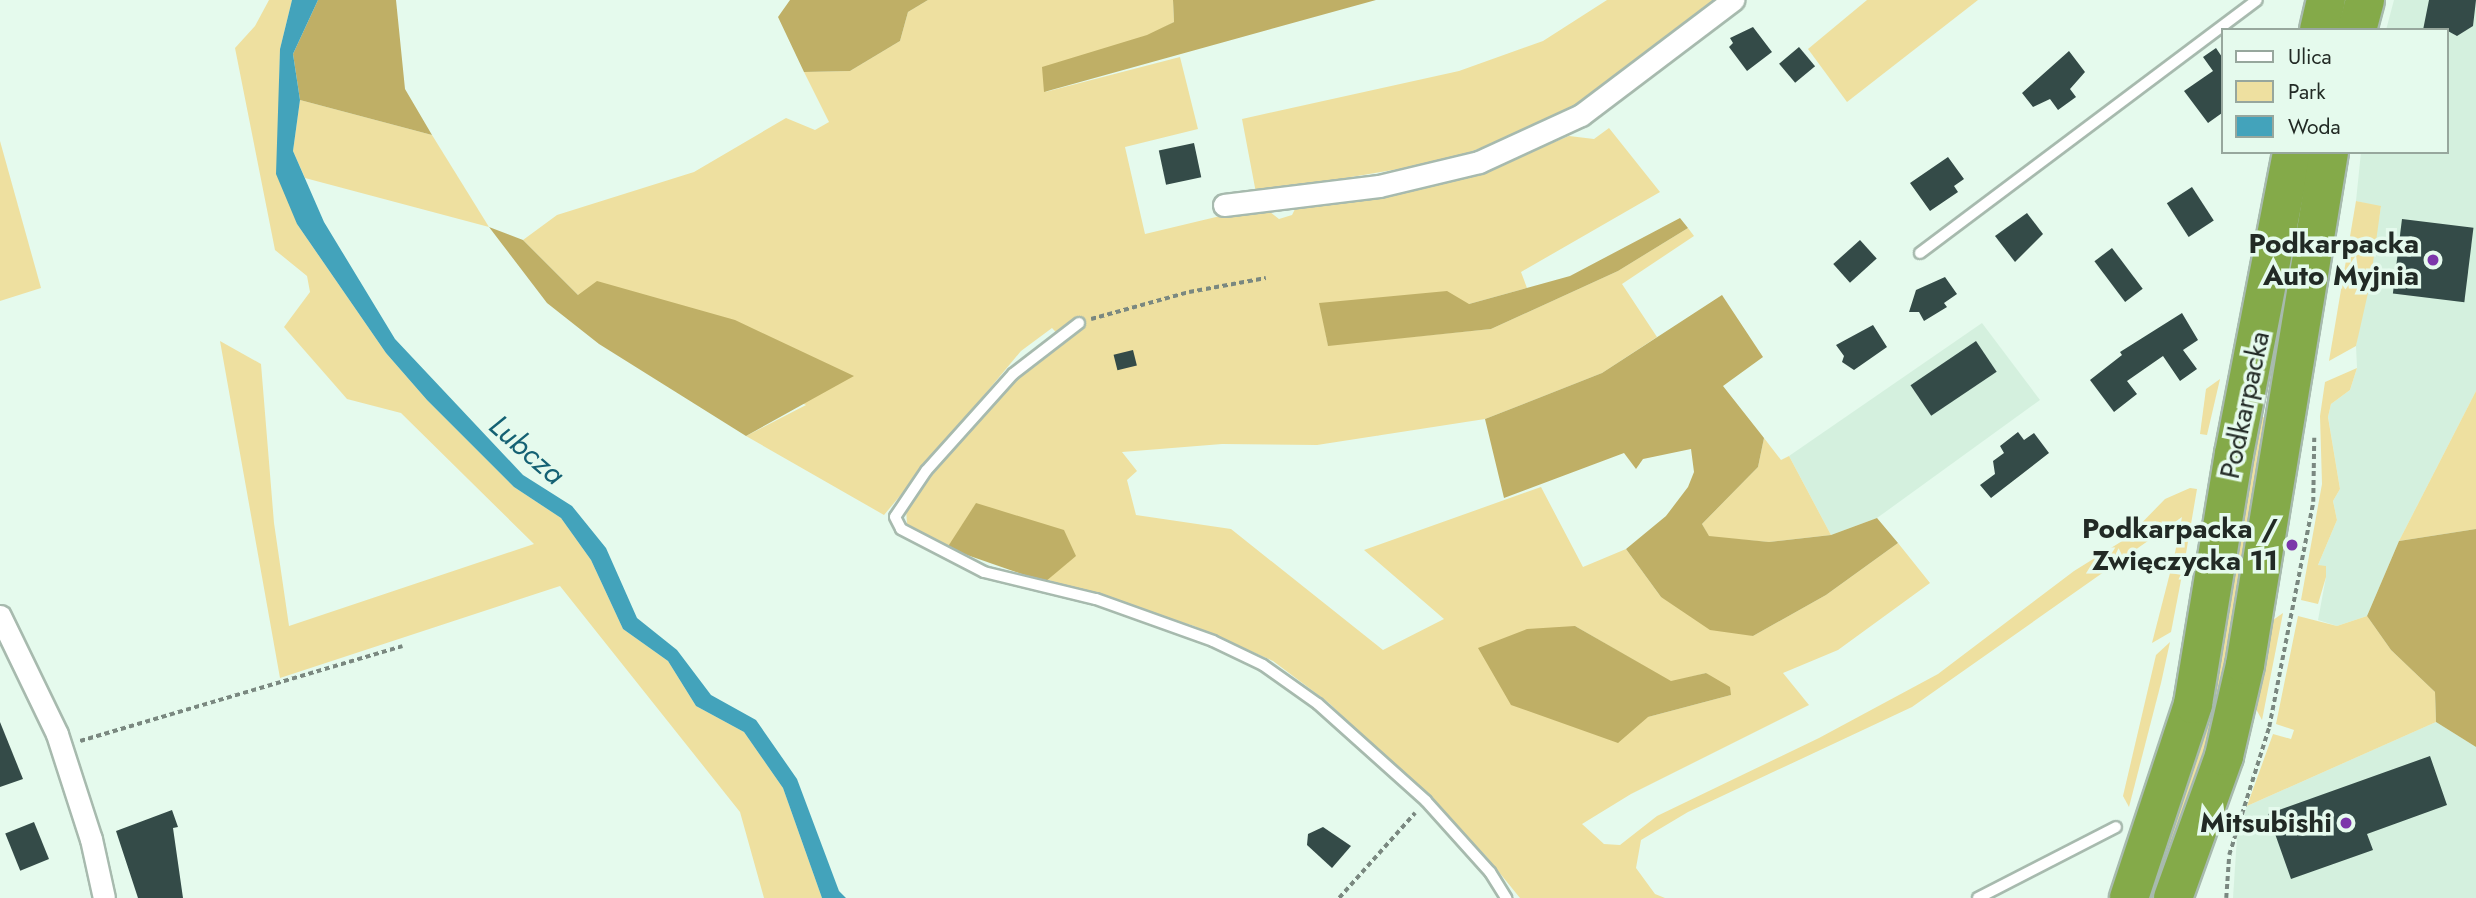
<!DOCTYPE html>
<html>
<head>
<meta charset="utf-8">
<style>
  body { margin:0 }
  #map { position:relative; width:2476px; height:898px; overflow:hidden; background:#e5faed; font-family:Jost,sans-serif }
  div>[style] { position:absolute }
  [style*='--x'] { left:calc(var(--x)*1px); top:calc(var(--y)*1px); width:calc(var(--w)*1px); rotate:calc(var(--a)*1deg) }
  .built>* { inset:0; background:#d4f0de }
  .green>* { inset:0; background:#eee0a0 }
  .forest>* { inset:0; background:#bfaf66 }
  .water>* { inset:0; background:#43a3bb }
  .building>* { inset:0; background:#344b48; transform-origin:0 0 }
  .path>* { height:3.5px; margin-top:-1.75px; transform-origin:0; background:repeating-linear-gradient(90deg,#7a8880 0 5px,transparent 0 8.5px) }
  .roads { filter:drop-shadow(2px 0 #a7baae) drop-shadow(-2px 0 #a7baae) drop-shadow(0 2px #a7baae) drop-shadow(0 -2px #a7baae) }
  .lane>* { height:10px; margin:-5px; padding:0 5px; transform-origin:5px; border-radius:5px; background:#fff }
  .street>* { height:21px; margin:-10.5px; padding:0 10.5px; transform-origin:10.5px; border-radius:10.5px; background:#fff }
  .highway>* { height:38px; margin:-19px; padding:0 19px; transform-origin:19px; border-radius:19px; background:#84aa49 }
  .dots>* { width:19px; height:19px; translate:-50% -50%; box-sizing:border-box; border:4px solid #e5faed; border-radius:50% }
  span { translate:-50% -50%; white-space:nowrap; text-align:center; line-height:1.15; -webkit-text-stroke:7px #e5faed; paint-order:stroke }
  .poi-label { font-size:28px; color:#222a25; font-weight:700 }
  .right { translate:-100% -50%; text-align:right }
  .street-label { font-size:28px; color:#222a25 }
  .water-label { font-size:30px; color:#146173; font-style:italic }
  .legend { position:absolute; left:2221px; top:28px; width:228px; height:126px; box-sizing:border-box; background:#e5faed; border:2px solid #97a79d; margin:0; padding:9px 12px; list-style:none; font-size:21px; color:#222a25 }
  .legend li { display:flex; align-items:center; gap:14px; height:35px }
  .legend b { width:35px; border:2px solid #97a79d }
</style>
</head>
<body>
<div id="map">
  <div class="built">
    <i style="clip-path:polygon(2394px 0,2476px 0,2476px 391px,2399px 541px,2367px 616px,2337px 626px,2318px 620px,2326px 577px,2318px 565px,2337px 520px,2333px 501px,2340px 489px,2328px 417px,2331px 404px,2350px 390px,2357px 368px,2356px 346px,2381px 207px,2356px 201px,2361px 152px,2446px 152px,2446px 30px,2386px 30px)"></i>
    <i style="clip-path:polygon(1982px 323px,2040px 400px,1877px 518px,1831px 535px,1789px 456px)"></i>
    <i style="clip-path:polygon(2436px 722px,2476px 747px,2476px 898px,2233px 898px,2237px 837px,2247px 806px)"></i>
  </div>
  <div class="green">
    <i style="clip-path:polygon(269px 0,292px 0,280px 49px,279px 99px,297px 224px,386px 353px,427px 400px,514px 487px,561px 518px,591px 560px,623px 629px,668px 661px,696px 706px,744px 732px,783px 788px,822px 898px,764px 898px,740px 812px,560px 586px,280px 678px,220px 341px,261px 364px,274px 523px,289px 626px,534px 544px,401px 413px,347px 399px,284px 327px,310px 292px,307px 276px,275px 250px,235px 48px,255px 26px)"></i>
    <i style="clip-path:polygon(evenodd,928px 0,1173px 0,1174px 22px,1045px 92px,1180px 57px,1198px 129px,1125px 147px,1145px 234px,1262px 206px,1279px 219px,1292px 215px,1295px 209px,1434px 184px,1497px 166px,1569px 136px,1594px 139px,1609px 128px,1660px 192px,1521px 272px,1527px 288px,1469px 304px,1320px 303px,1328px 345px,1491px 329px,1618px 271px,1688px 228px,1694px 236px,1622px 284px,1657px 337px,1602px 373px,1485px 419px,1317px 445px,1222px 444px,1122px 452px,1137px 471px,1127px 480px,1136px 515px,1231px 529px,1383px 650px,1444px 619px,1364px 550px,1541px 487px,1583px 567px,1626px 549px,1661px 597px,1753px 636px,1826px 595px,1898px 543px,1930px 583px,1838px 650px,1783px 673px,1809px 705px,1631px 794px,1582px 824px,1604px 844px,1620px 845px,1657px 816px,1819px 738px,1938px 674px,2074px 571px,2127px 538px,2165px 499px,2190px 488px,2197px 489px,2184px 565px,2173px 563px,2182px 517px,1912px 707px,1688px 812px,1641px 840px,1636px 868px,1655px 894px,1665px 898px,1520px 898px,1485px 855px,1329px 703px,1273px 661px,1194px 626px,947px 548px,907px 525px,906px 506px,1017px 375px,1062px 339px,1052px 328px,1021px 351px,884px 515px,746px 436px,806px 405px,578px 295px,523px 240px,557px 215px,694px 172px,786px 118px,815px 130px,829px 122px,804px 72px,850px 71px,900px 41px,908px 12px,928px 0,1575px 626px,1671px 682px,1706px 673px,1731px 695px,1648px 717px,1575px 626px)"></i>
    <i style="clip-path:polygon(1607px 0,1717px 0,1589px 102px,1507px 138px,1446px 161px,1256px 193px,1242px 119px,1459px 71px,1543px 41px)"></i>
    <i style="clip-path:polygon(1867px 0,1978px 0,1847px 102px,1808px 49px)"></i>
    <i style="clip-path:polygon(300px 100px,432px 135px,489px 227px,305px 178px,293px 151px)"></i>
    <i style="clip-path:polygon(0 141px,41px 288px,0 301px)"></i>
    <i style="clip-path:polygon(2356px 201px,2381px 206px,2370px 284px,2356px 346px,2329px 361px)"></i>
    <i style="clip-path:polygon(2357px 368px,2350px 390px,2331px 404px,2328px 417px,2340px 489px,2333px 501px,2337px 520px,2318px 565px,2326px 566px,2326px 577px,2318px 604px,2301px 600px,2322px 484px,2320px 416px,2325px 382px)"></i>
    <i style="clip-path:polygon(2220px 379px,2207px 435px,2200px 434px,2206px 389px)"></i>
    <i style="clip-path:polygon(2476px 391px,2476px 529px,2399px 541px)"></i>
    <i style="clip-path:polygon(2252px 415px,2273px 419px,2222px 706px,2158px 898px,2147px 898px)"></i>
    <i style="clip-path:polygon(1764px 438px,1781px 460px,1789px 456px,1831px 535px,1769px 542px,1709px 537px,1702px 524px,1758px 467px)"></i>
    <i style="clip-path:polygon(2170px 573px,2182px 575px,2171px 632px,2152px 643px)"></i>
    <i style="clip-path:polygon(2283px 613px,2262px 720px,2256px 709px,2273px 620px)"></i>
    <i style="clip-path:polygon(2298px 616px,2337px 626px,2367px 616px,2391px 650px,2435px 692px,2436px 722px,2247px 806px,2273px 734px,2291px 739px,2294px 730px,2276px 724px)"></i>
    <i style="clip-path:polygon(2170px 642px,2161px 683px,2129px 807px,2123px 796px,2156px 655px)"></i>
  </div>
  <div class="forest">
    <i style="clip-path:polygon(318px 0,396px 0,405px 89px,432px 135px,300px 100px,293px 54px)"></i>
    <i style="clip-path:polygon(790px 0,928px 0,908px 12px,900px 41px,850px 71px,804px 72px,778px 17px)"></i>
    <i style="clip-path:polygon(1173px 0,1376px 0,1044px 92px,1042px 67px,1147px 35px,1174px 22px)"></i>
    <i style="clip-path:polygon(1680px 218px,1688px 228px,1618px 271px,1491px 329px,1328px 346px,1319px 303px,1447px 291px,1469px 304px,1570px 276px)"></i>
    <i style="clip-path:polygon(489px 227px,523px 240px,578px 295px,597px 281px,735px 320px,854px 376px,746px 436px,599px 344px,547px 303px)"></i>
    <i style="clip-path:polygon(1722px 295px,1763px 357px,1723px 386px,1764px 438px,1758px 467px,1702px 524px,1709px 536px,1769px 542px,1831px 535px,1877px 518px,1898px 543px,1826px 595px,1753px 636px,1710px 630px,1661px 597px,1626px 549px,1666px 516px,1688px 487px,1694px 472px,1691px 449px,1643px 459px,1636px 469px,1624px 453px,1504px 498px,1485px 419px,1602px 373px)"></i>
    <i style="clip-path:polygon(976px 503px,1064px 530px,1076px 556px,1045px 582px,947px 548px)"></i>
    <i style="clip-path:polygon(2476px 529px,2476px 747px,2436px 722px,2435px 692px,2391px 650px,2367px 616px,2399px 541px)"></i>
    <i style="clip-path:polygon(1575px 626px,1671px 681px,1706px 673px,1730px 687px,1731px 695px,1648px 717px,1618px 743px,1511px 705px,1478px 648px,1527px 629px)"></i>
  </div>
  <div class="water">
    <i style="clip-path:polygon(292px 0,318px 0,293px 54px,300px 100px,293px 151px,324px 222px,395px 339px,523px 475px,572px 506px,606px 548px,637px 618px,677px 650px,711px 695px,756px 720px,797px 779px,839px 891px,846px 898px,822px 898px,783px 788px,744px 732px,696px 706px,668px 661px,623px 629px,591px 560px,561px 518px,514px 487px,427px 400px,386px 353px,297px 224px,276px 174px,280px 49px)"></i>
  </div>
  <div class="building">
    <i style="clip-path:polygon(2429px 0,2476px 0,2473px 26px,2457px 36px,2446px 30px,2423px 30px)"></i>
    <i style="clip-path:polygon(1753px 27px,1772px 52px,1747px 71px,1729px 47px,1733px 43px,1730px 38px)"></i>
    <i style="left:1799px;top:47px;width:25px;height:26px;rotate:50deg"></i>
    <i style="clip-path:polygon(2216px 48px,2222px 57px,2222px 113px,2208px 123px,2184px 91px,2213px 71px,2203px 57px)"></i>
    <i style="clip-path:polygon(2069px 51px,2085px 72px,2070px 89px,2076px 97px,2058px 110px,2050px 99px,2033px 107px,2022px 93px)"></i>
    <i style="left:1194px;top:143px;width:35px;height:36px;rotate:78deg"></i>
    <i style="clip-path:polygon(1948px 157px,1964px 179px,1954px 186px,1958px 192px,1930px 211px,1910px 183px)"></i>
    <i style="left:2192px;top:187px;width:40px;height:30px;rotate:57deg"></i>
    <i style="clip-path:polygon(2027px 213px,2043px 234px,2015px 262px,1995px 236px)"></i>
    <i style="left:2402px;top:219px;width:72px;height:75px;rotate:7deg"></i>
    <i style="left:1860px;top:240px;width:25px;height:36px;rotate:48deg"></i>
    <i style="left:2112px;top:248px;width:51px;height:22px;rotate:53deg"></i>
    <i style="clip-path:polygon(1945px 277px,1957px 294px,1944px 303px,1947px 307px,1924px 321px,1919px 312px,1909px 312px,1916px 290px)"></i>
    <i style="clip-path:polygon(2182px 313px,2198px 340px,2183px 350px,2197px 369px,2180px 381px,2163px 356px,2127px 381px,2137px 394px,2114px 412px,2090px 380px,2122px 355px,2120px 352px)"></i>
    <i style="clip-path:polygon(1873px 325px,1887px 347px,1854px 370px,1842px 362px,1844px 356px,1836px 345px)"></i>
    <i style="left:1976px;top:341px;width:37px;height:79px;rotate:56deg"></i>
    <i style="left:1133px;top:350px;width:16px;height:20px;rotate:76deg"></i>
    <i style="clip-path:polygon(2018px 432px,2024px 440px,2034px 433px,2049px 453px,1991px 498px,1980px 485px,1995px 474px,1993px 461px,2004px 453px,2000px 446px)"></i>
    <i style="clip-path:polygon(0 722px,23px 779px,0 787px)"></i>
    <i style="clip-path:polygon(2430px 756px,2447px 805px,2367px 834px,2373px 850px,2291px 879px,2268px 814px)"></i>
    <i style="clip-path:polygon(172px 810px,178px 827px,173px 828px,183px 898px,138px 898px,116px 831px)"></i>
    <i style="left:34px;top:822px;width:40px;height:31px;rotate:68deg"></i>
    <i style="clip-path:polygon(1323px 827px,1351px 846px,1332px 868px,1307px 845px,1308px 834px)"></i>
  </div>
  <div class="path">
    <i style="--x:1091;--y:319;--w:102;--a:-15.4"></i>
    <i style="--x:1189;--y:292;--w:78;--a:-10.3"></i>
    <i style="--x:80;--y:741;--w:336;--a:-16.4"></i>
    <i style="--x:1339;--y:898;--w:114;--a:-48.2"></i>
    <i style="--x:2226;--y:898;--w:43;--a:-86"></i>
    <i style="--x:2229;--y:855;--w:134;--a:-72.6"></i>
    <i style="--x:2269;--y:727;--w:229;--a:-78.9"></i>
    <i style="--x:2313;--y:502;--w:64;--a:-89.1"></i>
  </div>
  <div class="roads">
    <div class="lane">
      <i style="--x:1920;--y:253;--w:421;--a:-36.9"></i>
      <i style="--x:1079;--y:323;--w:83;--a:142.3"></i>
      <i style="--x:1013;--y:374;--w:130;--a:131.9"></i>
      <i style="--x:926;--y:471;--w:55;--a:124"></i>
      <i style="--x:895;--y:517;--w:13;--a:63"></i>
      <i style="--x:901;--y:529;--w:93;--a:27.4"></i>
      <i style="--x:984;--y:572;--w:115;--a:13.6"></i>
      <i style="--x:1096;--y:599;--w:124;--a:19.7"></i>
      <i style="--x:1213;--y:641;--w:55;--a:25.6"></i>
      <i style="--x:1263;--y:665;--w:67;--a:35.3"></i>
      <i style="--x:1318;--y:704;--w:145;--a:41.9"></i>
      <i style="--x:1426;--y:801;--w:96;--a:48"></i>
      <i style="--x:1490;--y:872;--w:31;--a:58"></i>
      <i style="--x:1978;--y:898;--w:155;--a:-27.2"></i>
    </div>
    <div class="street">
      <i style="--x:1224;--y:205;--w:156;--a:-7"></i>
      <i style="--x:1379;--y:186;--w:103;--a:-13.5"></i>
      <i style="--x:1479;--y:162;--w:112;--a:-24.7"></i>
      <i style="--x:1581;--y:115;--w:191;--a:-37.1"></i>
      <i style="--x:0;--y:616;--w:131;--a:64.2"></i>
      <i style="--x:57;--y:734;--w:110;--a:72.1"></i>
      <i style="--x:91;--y:839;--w:60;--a:77.6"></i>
    </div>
    <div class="highway">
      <i style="--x:2319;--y:30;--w:31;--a:-77"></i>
      <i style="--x:2357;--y:30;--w:31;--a:-75"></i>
      <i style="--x:2129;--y:898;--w:204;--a:-71.7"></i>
      <i style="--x:2193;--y:704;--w:253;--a:-80.7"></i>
      <i style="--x:2234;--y:454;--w:308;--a:-79.1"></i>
      <i style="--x:2173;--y:898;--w:151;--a:-70.2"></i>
      <i style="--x:2224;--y:756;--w:93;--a:-77"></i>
      <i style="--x:2245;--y:665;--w:520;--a:-80.7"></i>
    </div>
  </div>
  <div class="dots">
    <i style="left:2433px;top:260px;background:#7c36aa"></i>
    <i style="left:2292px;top:545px;background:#7c36aa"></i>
    <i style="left:2346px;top:823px;background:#7c36aa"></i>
  </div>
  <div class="poi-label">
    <span class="right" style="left:2419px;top:260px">Podkarpacka<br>Auto Myjnia</span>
    <span class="right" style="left:2278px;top:545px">Podkarpacka /<br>Zwięczycka 11</span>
    <span class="right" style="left:2332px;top:823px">Mitsubishi</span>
  </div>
  <div class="street-label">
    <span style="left:2245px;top:405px;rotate:-78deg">Podkarpacka</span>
  </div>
  <div class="water-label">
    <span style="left:527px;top:450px;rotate:41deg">Lubcza</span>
  </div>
  <ul class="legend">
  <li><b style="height:9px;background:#fff"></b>Ulica</li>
  <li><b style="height:19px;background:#eee0a0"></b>Park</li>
  <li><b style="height:19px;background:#43a3bb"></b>Woda</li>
  </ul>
</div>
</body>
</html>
